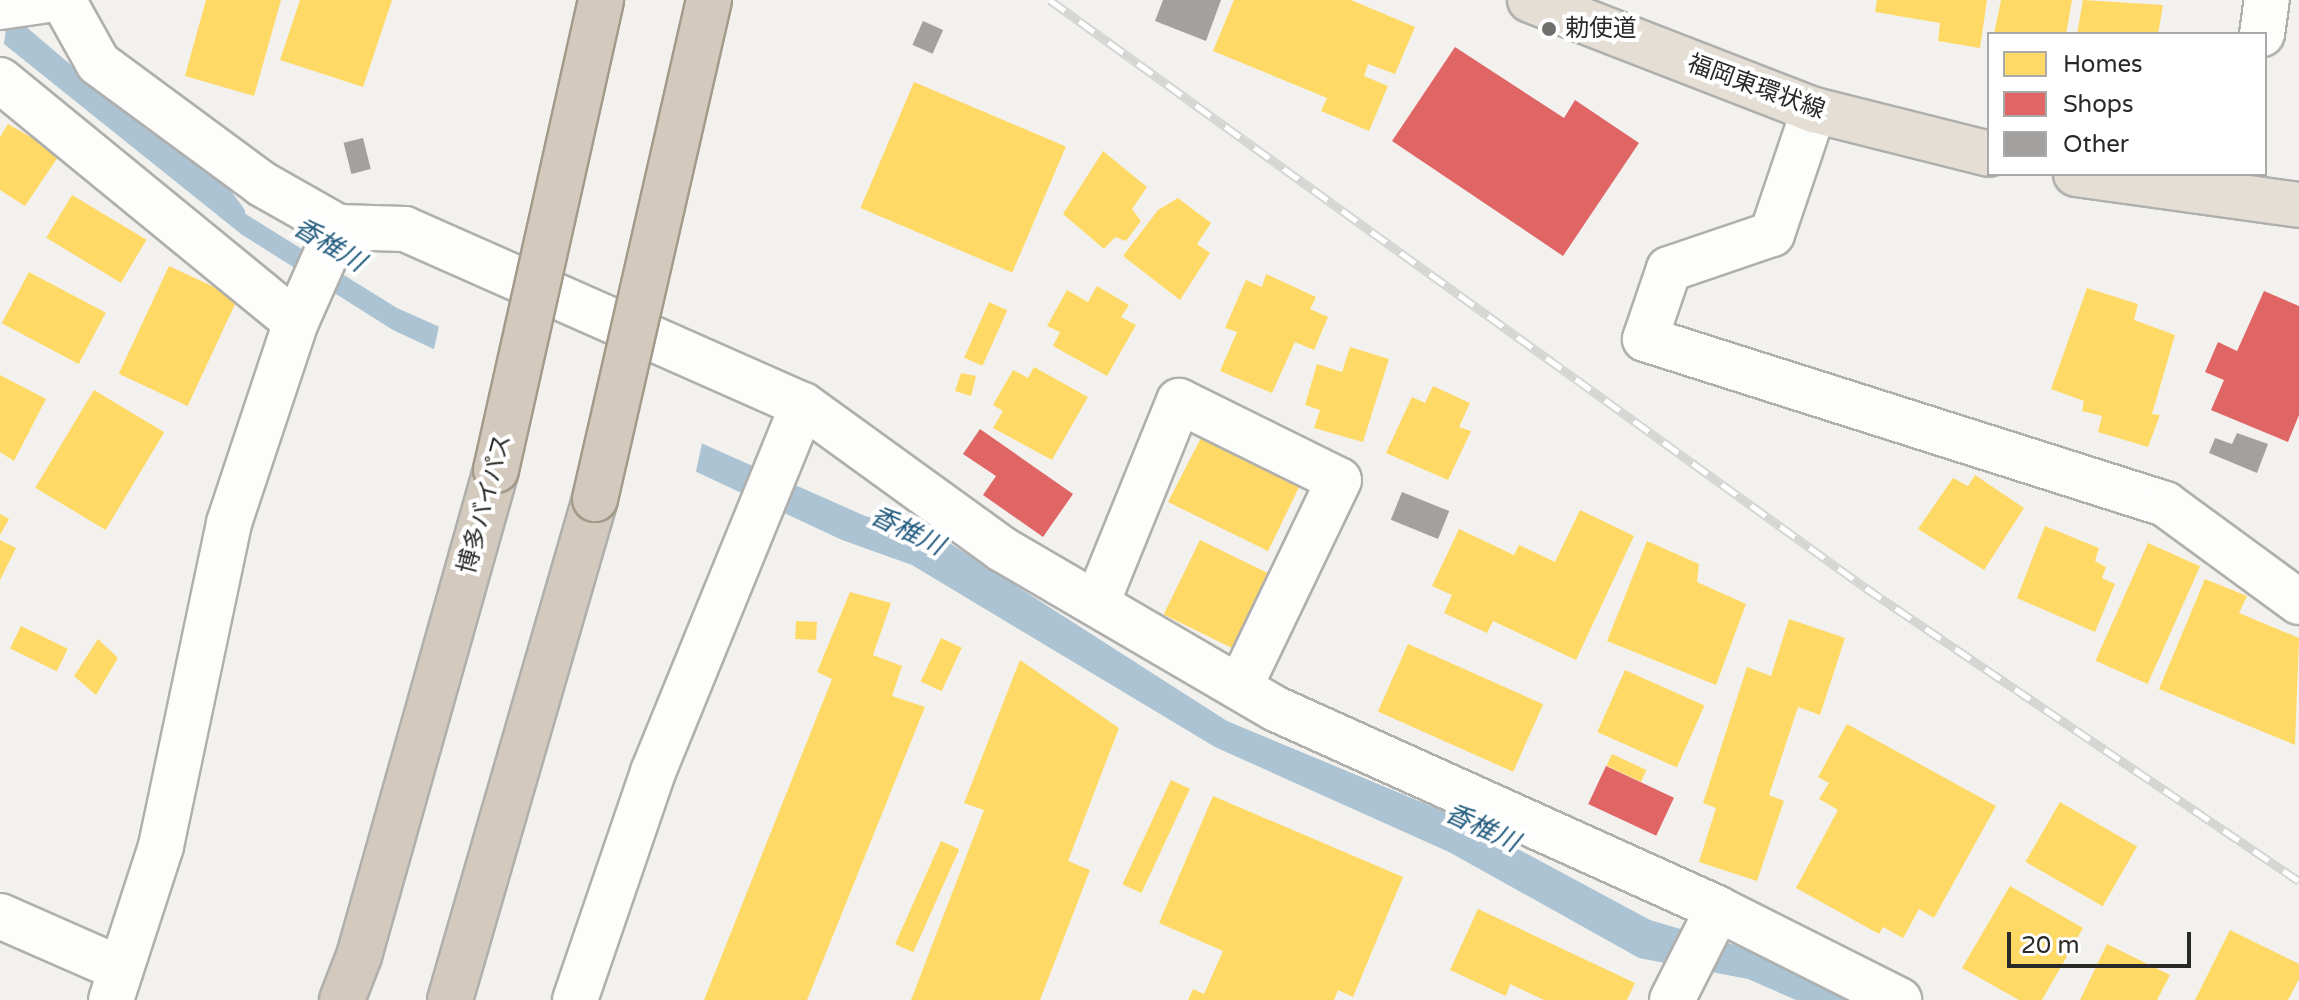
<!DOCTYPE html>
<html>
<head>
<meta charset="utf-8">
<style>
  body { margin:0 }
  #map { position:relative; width:2299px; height:1000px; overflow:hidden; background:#f2f1ee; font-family:"Varela Round","Noto Sans JP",sans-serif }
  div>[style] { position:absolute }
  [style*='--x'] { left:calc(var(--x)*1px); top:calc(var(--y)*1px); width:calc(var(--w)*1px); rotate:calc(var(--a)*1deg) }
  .water>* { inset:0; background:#abc3d3 }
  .pier>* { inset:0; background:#f2f1ee }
  .homes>* { inset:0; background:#ffd966; transform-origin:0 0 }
  .shops>* { inset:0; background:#e06666; transform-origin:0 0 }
  .stream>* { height:18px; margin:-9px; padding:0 9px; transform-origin:9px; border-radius:9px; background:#abc3d3 }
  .building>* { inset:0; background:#a2a19f; transform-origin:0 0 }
  .roads { filter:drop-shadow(2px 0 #afafad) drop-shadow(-2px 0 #afafad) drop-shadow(0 2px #afafad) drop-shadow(0 -2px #afafad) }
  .street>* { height:44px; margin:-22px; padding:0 22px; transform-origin:22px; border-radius:22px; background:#fdfdfc }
  .secondary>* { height:44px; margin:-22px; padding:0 22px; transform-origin:22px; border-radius:22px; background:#fdfdfc }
  .primary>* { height:44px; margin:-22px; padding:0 22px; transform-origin:22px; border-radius:22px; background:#e4ded5 }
  .highway>* { height:44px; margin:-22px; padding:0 22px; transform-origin:22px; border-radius:22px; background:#d3c9bc }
  .rail>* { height:9px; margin-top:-4.5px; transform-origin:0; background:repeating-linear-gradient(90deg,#fff 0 18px,#d5d5d4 0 36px); box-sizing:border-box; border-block:2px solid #d5d5d4 }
  .bridges { filter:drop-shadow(2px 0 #a49a8a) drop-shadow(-2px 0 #a49a8a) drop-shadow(0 2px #a49a8a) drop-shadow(0 -2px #a49a8a) }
  .highway-bridge>* { height:44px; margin:-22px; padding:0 22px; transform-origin:22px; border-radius:22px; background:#d3c9bc }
  .dots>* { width:22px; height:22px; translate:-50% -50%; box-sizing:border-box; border:4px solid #fff; border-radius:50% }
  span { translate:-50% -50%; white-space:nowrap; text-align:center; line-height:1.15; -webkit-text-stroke:8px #fff; paint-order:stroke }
  .poi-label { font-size:24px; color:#292927 }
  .left { translate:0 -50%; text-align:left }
  .street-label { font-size:24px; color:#292927 }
  .water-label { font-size:26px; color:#225b7e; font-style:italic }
  .legend { position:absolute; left:1987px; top:32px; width:280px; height:144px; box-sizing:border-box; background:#fff; border:2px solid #a9a9a9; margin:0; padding:10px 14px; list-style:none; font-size:24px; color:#292927 }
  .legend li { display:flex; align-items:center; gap:16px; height:40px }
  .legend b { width:40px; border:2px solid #a9a9a9 }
  .scale { position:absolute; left:2007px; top:932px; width:184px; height:36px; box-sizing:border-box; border:4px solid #292927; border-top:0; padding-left:10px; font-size:24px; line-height:28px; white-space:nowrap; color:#292927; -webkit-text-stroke:6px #fff; paint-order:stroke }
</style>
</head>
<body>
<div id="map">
  <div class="water">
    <i style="clip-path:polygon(24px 25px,247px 215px,397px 308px,865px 516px,937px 535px,1227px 721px,1462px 819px,1650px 920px,1762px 953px,1885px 1000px,1796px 1000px,1748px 979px,1639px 958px,1449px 852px,1215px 747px,912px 565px,842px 540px,393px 330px,241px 234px,4px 44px,6px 29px)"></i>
  </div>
  <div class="pier">
    <i style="clip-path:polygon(440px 322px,703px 439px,695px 476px,433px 353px)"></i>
  </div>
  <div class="homes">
    <i style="clip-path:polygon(206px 0,281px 0,254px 96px,185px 76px)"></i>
    <i style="clip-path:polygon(300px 0,392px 0,363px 87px,280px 60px)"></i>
    <i style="clip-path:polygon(1234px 0,1351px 0,1415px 27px,1395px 74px,1368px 64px,1364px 76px,1388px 86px,1369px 131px,1321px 111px,1327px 98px,1213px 51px)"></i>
    <i style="clip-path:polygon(1877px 0,1987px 0,1980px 48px,1938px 41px,1940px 23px,1875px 12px)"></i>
    <i style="clip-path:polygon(2001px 0,2072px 0,2066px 34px,1994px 34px)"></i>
    <i style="clip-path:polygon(2083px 0,2163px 5px,2158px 34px,2077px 34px)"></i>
    <i style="left:914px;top:82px;width:165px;height:137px;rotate:23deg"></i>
    <i style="clip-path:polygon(8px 124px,60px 154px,25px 206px,0 190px,0 137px)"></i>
    <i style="clip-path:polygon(1103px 151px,1147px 187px,1132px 209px,1141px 221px,1126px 241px,1115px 237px,1104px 249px,1063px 214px)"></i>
    <i style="left:72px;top:195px;width:87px;height:50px;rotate:31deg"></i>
    <i style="clip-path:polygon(1178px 198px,1211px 223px,1197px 244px,1210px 253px,1180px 300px,1123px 256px,1158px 210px)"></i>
    <i style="left:169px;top:266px;width:76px;height:119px;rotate:25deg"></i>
    <i style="left:29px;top:272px;width:87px;height:58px;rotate:28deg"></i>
    <i style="clip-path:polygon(1266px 274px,1316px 297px,1310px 309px,1328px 317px,1314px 350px,1295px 342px,1272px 393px,1220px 371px,1237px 332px,1225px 328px,1246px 280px,1262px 287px)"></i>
    <i style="clip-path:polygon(1097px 286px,1129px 305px,1121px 317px,1136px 325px,1107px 376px,1053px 346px,1060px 332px,1047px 326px,1067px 290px,1088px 302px)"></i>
    <i style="clip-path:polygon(2087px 288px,2138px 304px,2134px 320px,2175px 335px,2152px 414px,2160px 415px,2148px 447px,2098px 432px,2102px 416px,2082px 411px,2084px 401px,2051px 389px)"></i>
    <i style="left:989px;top:302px;width:20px;height:61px;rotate:24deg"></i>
    <i style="clip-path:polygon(1350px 347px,1389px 359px,1363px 442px,1314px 428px,1320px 410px,1305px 405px,1317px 364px,1342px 372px)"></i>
    <i style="clip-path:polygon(1034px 367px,1088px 397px,1052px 460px,993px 428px,1003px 411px,993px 405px,1013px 370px,1028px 378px)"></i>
    <i style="clip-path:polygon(961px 373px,976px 376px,971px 396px,955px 391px)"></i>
    <i style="clip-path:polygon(0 375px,46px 399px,14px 461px,0 452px)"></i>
    <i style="clip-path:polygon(1433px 386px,1470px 403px,1459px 427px,1471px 431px,1448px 480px,1386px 453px,1412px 397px,1425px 403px)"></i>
    <i style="left:94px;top:390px;width:82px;height:114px;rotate:31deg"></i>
    <i style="clip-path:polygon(1216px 437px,1304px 477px,1268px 551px,1168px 502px,1201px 438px,1212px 444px)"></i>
    <i style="clip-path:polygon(1975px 475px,2024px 508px,1984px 570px,1918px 529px,1953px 478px,1968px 486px)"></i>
    <i style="clip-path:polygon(1580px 510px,1634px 536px,1576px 660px,1493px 621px,1487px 633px,1444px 613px,1452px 595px,1432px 586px,1459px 529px,1514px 555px,1519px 545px,1555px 562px)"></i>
    <i style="clip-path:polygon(0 514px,9px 519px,0 535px)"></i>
    <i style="clip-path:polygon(2045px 526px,2099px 548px,2095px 561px,2106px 567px,2102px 578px,2115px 584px,2095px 632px,2017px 598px)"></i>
    <i style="clip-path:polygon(0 540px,16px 548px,0 580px)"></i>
    <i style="left:1200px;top:540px;width:76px;height:83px;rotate:26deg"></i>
    <i style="clip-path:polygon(1647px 541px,1699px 564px,1697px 582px,1746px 604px,1716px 685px,1607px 641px)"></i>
    <i style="left:2148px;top:543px;width:57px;height:129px;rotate:24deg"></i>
    <i style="clip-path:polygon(2205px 579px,2247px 596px,2239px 613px,2299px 638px,2295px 745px,2159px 689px)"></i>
    <i style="clip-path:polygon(850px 592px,891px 603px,873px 655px,902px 666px,892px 696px,925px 707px,807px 1000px,704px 1000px,832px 679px,817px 672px)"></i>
    <i style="clip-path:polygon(1789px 619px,1845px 638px,1820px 715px,1798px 707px,1769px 795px,1784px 801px,1757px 881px,1699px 862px,1716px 808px,1703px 803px,1747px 667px,1771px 676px)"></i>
    <i style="left:796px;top:621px;width:21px;height:18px;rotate:3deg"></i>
    <i style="left:21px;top:626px;width:52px;height:25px;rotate:26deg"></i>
    <i style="left:941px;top:638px;width:23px;height:48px;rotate:25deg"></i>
    <i style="clip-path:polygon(98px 639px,118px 658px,96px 695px,74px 676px)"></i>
    <i style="left:1408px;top:644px;width:148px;height:74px;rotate:24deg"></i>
    <i style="clip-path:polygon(1020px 660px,1119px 728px,1068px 861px,1090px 870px,1040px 1000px,911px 1000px,984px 810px,964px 803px)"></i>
    <i style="left:1625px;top:670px;width:87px;height:68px;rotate:24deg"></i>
    <i style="clip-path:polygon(1847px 724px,1996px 806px,1934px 918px,1919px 909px,1903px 938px,1883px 927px,1879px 934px,1796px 888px,1838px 810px,1819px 799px,1829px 783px,1818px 777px)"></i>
    <i style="left:1612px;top:754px;width:38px;height:13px;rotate:25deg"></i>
    <i style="left:1171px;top:780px;width:21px;height:115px;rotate:25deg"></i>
    <i style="clip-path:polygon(1213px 796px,1403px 877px,1353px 997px,1338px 990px,1334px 1000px,1188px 1000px,1193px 989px,1204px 994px,1223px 951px,1159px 923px)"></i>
    <i style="left:2060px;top:802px;width:89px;height:69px;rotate:30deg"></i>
    <i style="left:941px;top:841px;width:20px;height:113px;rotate:24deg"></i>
    <i style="clip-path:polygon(2010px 886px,2083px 928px,2042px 1000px,2019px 1000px,1962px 968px)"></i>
    <i style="clip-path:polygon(1478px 909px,1635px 983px,1627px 1000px,1544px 1000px,1510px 984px,1506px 996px,1450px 970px)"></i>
    <i style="clip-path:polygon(2230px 930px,2299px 964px,2299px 979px,2288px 1000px,2195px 1000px)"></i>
    <i style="clip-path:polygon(2107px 944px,2170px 975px,2157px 1000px,2080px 1000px)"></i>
  </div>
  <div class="shops">
    <i style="clip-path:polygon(1455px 47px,1564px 118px,1575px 100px,1639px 143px,1563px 256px,1392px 141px)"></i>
    <i style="clip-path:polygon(2264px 291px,2299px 306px,2299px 415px,2288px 442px,2211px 410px,2224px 380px,2205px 372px,2218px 342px,2237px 351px)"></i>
    <i style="clip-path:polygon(980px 429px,1073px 494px,1043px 537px,983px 495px,996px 476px,963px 454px)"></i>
    <i style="left:1606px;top:766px;width:75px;height:42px;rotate:25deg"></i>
  </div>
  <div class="stream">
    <i style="--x:155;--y:140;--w:70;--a:35.7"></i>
    <i style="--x:212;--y:181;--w:40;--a:53"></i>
  </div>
  <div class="building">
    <i style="clip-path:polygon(1163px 0,1221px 0,1206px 41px,1155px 21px)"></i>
    <i style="left:923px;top:21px;width:22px;height:26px;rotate:24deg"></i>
    <i style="left:363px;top:138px;width:32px;height:20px;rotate:76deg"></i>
    <i style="clip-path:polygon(2237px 433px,2268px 444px,2257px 473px,2209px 453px,2215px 438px,2232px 444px)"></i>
    <i style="left:1402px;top:492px;width:51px;height:30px;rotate:22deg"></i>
  </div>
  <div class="roads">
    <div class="street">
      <i style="--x:63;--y:0;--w:72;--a:60.9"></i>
      <i style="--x:98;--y:63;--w:204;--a:36.4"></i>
      <i style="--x:262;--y:184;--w:87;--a:29.5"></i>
      <i style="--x:0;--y:7;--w:49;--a:-8.3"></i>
      <i style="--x:2262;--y:34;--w:34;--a:-82"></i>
      <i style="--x:0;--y:80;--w:382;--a:39.3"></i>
      <i style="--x:296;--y:322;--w:104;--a:-66.1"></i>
      <i style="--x:338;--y:227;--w:67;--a:1.7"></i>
      <i style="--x:405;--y:229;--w:435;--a:23.9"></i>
      <i style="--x:803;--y:405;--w:246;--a:35.9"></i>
      <i style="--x:1002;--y:549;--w:317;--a:30.3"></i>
      <i style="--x:1276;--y:709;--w:485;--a:24.3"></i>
      <i style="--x:1718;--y:909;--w:203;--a:26.7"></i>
      <i style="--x:1814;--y:110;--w:131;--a:108.7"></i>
      <i style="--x:1772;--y:234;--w:109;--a:161.2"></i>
      <i style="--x:1669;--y:269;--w:74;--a:108.9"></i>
      <i style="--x:1645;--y:339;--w:546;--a:17.6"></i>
      <i style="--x:2165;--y:504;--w:166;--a:36.2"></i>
      <i style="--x:1097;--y:603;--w:218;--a:-67.9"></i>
      <i style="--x:1179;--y:401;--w:178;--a:26.3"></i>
      <i style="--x:1339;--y:480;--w:229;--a:115.6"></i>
      <i style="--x:0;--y:916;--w:132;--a:23.7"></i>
      <i style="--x:575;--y:1000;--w:241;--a:-71.1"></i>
      <i style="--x:653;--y:772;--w:396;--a:-67.8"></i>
      <i style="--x:1672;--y:1000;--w:102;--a:-63.2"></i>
    </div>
    <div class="secondary">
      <i style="--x:111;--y:1000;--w:162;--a:-72"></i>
      <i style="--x:161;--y:846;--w:330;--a:-78.1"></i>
      <i style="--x:229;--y:523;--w:212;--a:-71.6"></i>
    </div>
    <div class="primary">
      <i style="--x:1530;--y:0;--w:305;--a:21.2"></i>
      <i style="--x:1814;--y:110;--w:180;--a:14.1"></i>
      <i style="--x:2076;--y:174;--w:225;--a:7.9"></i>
    </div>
    <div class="highway">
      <i style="--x:342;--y:1000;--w:47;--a:-68.9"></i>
      <i style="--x:359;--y:956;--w:505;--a:-74.26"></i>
      <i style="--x:450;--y:1000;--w:522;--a:-73.86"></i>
    </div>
  </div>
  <div class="rail">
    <i style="--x:1050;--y:0;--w:1006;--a:35.78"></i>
    <i style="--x:1866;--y:588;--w:523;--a:34.09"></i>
  </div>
  <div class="bridges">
    <div class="highway-bridge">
      <i style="--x:496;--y:470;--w:482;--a:-77.4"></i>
      <i style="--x:595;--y:499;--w:512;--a:-77.13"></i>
    </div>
  </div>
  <div class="dots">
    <i style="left:1549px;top:29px;background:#6f6f6d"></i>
  </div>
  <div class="poi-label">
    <span class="left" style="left:1565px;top:29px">勅使道</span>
  </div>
  <div class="street-label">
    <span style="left:1756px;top:87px;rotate:20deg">福岡東環状線</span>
    <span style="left:485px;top:504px;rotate:-75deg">博多バイパス</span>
  </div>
  <div class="water-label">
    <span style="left:329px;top:245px;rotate:31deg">香椎川</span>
    <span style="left:907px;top:531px;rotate:26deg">香椎川</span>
    <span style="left:1482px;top:828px;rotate:25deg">香椎川</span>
  </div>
  <ul class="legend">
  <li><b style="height:22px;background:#ffd966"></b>Homes</li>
  <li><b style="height:22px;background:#e06666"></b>Shops</li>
  <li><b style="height:22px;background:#a2a19f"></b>Other</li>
  </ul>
  <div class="scale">20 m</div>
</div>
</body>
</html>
